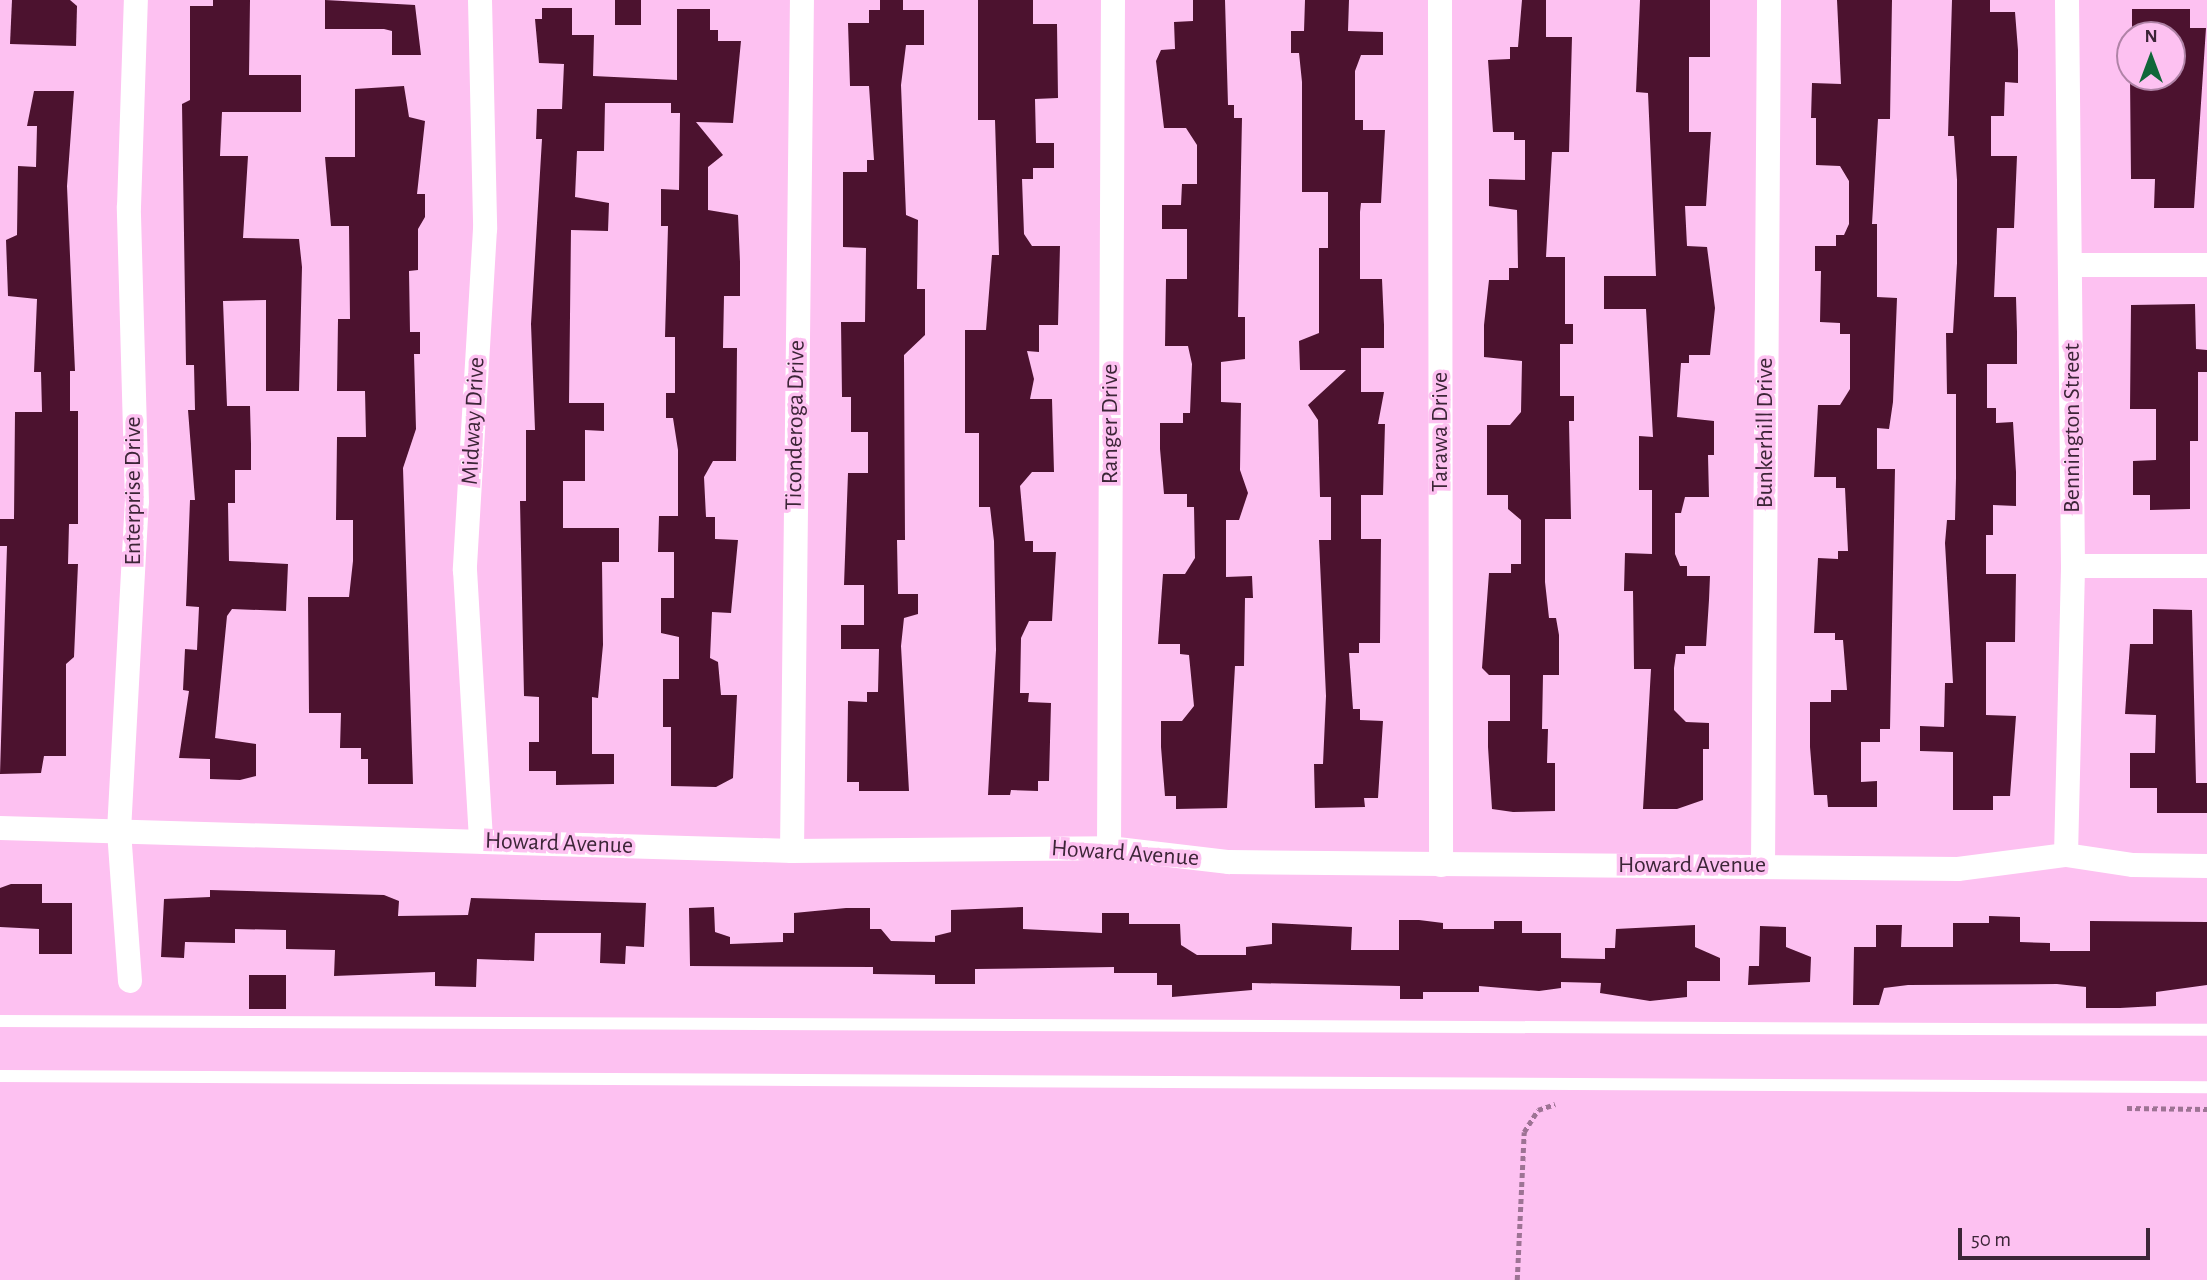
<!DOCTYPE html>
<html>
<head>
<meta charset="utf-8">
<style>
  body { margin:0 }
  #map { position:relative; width:2207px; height:1280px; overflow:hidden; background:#fdc1f1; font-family:"Alegreya Sans",sans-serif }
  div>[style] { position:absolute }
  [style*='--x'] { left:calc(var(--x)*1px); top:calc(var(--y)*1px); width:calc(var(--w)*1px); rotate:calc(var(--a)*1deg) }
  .building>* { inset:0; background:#4c122f; transform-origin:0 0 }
  .path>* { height:4.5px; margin-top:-2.25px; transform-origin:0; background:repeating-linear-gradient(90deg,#9d7394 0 5px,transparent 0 8.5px) }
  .lane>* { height:12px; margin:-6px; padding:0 6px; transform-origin:6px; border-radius:6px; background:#fff }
  .street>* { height:24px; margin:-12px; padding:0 12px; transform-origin:12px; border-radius:12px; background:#fff }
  span { translate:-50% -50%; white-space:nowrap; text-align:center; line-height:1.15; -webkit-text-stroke:7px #fdc1f1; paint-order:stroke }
  .street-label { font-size:24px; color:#3c2537 }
  .north { position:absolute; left:2116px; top:21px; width:70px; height:70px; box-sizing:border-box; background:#fdc1f1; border:2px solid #b083a7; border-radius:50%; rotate:0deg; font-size:19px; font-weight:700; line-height:28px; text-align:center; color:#3c2537 }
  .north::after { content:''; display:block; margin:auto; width:24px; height:32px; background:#106739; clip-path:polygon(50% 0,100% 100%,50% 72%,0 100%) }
  .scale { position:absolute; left:1958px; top:1228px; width:192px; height:32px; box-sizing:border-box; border:4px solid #3c2537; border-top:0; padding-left:9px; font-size:21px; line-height:24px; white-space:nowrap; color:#3c2537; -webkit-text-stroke:5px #fdc1f1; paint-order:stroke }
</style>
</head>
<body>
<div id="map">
  <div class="building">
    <i style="clip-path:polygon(12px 0,70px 0,77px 6px,76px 46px,10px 44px)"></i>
    <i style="clip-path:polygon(213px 0,250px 0,249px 75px,301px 75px,301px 112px,222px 112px,220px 156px,248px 156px,243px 238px,299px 239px,302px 267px,299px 391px,266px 391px,266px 300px,223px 301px,227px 406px,250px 406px,251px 444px,251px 470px,235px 470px,235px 503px,228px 503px,229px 561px,288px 564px,286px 611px,232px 609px,227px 616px,215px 738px,256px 744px,256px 776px,240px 780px,210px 779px,210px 759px,179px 758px,189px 691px,183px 690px,185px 649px,197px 650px,199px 607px,186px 606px,190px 500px,195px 500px,188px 410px,195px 410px,194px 365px,186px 365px,182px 104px,190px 100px,190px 6px,213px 6px)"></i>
    <i style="clip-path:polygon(325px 0,415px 5px,421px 55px,392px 55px,392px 31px,384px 29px,325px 29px)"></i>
    <i style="left:615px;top:0;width:26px;height:25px"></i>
    <i style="clip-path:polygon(880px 0,903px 0,903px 10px,924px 10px,924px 45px,906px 45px,901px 85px,906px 215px,918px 220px,917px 289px,925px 289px,925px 335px,904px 355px,905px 540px,897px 540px,898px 594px,918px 594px,918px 614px,904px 618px,901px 646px,909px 791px,859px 791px,859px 782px,847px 782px,848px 701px,867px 702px,867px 692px,878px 692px,879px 649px,841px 649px,841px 625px,864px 625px,864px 585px,844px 585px,848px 473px,868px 473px,868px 432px,851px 432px,851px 397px,842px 397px,841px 322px,865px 322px,866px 248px,843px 247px,843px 172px,867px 172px,867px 160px,874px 160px,869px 86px,850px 86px,848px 23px,869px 23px,869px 10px,880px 10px)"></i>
    <i style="clip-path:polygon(978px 0,1033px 0,1033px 24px,1057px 24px,1058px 98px,1035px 99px,1036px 143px,1054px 143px,1054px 168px,1033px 168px,1033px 179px,1022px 179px,1024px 234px,1032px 246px,1060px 246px,1058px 325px,1039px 325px,1039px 352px,1027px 351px,1034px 379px,1030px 399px,1052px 399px,1054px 472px,1032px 472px,1020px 486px,1025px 541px,1033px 541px,1033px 552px,1056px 552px,1052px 621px,1029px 621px,1021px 638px,1020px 693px,1029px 693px,1028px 702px,1051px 703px,1049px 781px,1038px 781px,1038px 791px,1011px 790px,1010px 795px,988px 795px,996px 650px,994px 541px,990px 507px,979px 507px,979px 433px,965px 433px,965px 330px,986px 330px,992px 255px,999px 255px,995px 120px,978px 120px)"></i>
    <i style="clip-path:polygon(1193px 0,1225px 0,1228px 105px,1234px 105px,1234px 118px,1242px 118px,1238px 317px,1245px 317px,1245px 359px,1221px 362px,1221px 402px,1241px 403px,1240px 470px,1248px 493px,1239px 520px,1226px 520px,1226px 577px,1252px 576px,1253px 598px,1245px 598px,1244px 666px,1235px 666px,1227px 808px,1176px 809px,1176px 796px,1165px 796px,1161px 747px,1161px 721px,1182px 721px,1194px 706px,1189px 655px,1180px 654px,1180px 644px,1158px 644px,1163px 574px,1185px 574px,1195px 558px,1194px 507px,1187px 507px,1187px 494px,1164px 494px,1160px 449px,1160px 423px,1183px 423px,1183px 413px,1190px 413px,1192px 364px,1188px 346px,1165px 346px,1166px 279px,1187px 279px,1187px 229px,1162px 229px,1162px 205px,1181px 205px,1182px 184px,1197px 184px,1197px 145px,1186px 128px,1164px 128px,1156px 61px,1161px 50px,1175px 49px,1174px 22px,1193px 21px)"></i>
    <i style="clip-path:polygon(1305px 0,1349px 0,1348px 31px,1383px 32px,1383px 55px,1361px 55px,1355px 71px,1355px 120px,1363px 120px,1363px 130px,1385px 130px,1381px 203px,1361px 203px,1360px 212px,1360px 279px,1382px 279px,1384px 325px,1384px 348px,1361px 348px,1361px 392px,1384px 392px,1378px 424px,1385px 424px,1383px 495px,1361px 495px,1361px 539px,1381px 539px,1380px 643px,1359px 643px,1359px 653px,1349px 653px,1353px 709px,1360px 709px,1360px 720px,1383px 721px,1378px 798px,1364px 798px,1365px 807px,1315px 808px,1314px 764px,1323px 764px,1326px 696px,1319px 540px,1331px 540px,1331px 497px,1320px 497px,1318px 420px,1308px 405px,1346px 370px,1300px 370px,1299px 341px,1319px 333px,1319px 248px,1328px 248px,1328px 192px,1302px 192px,1302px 82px,1299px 53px,1291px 53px,1291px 31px,1304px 31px)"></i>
    <i style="clip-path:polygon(1522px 0,1546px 0,1546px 37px,1572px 37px,1569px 152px,1552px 152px,1546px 257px,1565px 257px,1565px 324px,1573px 324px,1573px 344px,1560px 344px,1560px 396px,1574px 396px,1574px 421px,1569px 421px,1571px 519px,1545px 519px,1545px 582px,1549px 618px,1556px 618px,1559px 635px,1559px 675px,1543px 675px,1542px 729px,1548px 729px,1547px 763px,1555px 763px,1555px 811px,1513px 812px,1492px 809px,1488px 747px,1488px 721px,1510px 721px,1510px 675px,1489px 675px,1482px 668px,1489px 573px,1511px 573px,1511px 564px,1521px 564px,1521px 520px,1508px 509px,1508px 495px,1487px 495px,1487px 425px,1510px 425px,1521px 412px,1522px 361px,1484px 357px,1484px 325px,1489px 280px,1509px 280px,1509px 268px,1518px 268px,1517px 210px,1489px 206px,1489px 179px,1525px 180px,1525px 140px,1514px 140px,1514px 132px,1493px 132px,1488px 60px,1510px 59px,1510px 47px,1518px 47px)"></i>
    <i style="clip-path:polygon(1640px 0,1710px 0,1710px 57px,1689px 57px,1689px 132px,1711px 132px,1706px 206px,1685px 206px,1687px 246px,1707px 247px,1715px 308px,1710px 355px,1689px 355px,1689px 363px,1681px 363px,1677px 417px,1714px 421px,1714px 455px,1708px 455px,1709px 497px,1685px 497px,1681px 513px,1675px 513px,1675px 554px,1680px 566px,1687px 566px,1687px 576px,1710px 576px,1709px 600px,1706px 646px,1685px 646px,1685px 654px,1676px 654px,1674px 668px,1674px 710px,1686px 722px,1709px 723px,1709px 749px,1703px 749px,1703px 800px,1677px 809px,1643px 809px,1651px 669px,1634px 669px,1633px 591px,1624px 591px,1625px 553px,1652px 554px,1652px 490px,1639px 490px,1639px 436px,1653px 437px,1646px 309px,1604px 309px,1604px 276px,1656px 276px,1648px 93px,1636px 92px)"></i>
    <i style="clip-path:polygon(1837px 0,1892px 0,1890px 119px,1878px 119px,1872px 224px,1877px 224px,1877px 297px,1897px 298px,1893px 402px,1889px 429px,1877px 428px,1877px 469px,1895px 469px,1890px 729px,1880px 729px,1880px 742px,1861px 742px,1861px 782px,1877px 781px,1877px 807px,1828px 807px,1827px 795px,1814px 795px,1810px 747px,1810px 702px,1831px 702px,1831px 690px,1847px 690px,1843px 640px,1835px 640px,1835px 633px,1814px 633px,1818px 558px,1838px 559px,1838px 551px,1848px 551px,1845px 488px,1836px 488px,1836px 477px,1814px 477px,1818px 405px,1840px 405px,1850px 389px,1850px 334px,1840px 334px,1840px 323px,1820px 322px,1821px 271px,1815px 271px,1815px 246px,1836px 246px,1836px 235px,1844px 235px,1849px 224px,1849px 181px,1840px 166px,1816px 165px,1816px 118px,1811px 118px,1812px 83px,1841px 84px)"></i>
    <i style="clip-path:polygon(1952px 0,1990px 0,1990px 12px,2015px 12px,2018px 50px,2018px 83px,2005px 82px,2004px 116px,1991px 116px,1991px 156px,2017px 156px,2014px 228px,1997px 228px,1994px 297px,2016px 297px,2017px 332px,2017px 364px,1987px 364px,1987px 408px,1996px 408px,1996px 423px,2013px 422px,2016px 472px,2016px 506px,1993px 505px,1993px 535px,1986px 535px,1986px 574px,2016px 574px,2015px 642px,1986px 642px,1986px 715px,2016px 716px,2010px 796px,1993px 796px,1993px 810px,1953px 810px,1953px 752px,1920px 751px,1920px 726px,1944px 727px,1945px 683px,1953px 683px,1945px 543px,1947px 520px,1955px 520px,1956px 478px,1956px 394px,1947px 394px,1946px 333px,1953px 333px,1957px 263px,1957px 180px,1954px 136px,1948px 136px)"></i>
    <i style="clip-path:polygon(542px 8px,572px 8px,572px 35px,594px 35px,593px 76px,677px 80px,677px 9px,710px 9px,710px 30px,718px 30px,718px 41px,741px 41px,733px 123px,696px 122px,723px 155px,708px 167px,708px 210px,738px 215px,740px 262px,740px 296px,724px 296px,723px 348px,737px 348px,736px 461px,713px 461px,704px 477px,706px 517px,715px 517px,715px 539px,738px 540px,731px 613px,712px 612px,710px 658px,718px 662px,721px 695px,737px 695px,733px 778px,716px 787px,671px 786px,671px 727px,663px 727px,663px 679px,679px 679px,679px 637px,661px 633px,661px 598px,674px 598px,674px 552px,658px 552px,659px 516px,678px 516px,678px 450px,673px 418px,666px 418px,666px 393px,675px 393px,675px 337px,665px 337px,668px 226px,661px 226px,661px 189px,679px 190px,680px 113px,671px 113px,671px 103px,605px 103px,604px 151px,577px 151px,575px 197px,609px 203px,608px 231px,571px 230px,569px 403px,604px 403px,604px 431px,585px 430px,585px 481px,563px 481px,563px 528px,619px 528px,619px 562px,602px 562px,603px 645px,598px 698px,592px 697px,592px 754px,614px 754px,614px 784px,556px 785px,556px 771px,529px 771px,529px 742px,539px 742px,539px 697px,524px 696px,520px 501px,526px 501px,526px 430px,535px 430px,531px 324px,542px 139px,536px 139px,537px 109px,562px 109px,564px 64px,539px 63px,535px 19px,542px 19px)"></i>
    <i style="clip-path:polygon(2132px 9px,2190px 9px,2190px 28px,2206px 28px,2194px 208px,2154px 208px,2155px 179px,2131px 179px,2130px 77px,2172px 77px,2172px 35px,2132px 35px)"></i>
    <i style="clip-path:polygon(404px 86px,409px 117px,425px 121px,417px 194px,425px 194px,425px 217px,418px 229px,418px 270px,409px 271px,410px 332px,420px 332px,420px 354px,414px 354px,416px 429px,403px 468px,413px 784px,368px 784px,368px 759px,361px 759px,361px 748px,340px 748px,341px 713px,309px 713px,308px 597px,349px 597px,353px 561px,353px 520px,336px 520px,337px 437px,366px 437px,365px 391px,337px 391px,338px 319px,350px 319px,349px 226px,331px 226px,325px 157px,355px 157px,355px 89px)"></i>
    <i style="clip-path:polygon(34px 91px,74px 91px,67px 186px,75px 371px,70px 371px,70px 411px,78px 411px,78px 524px,69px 524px,68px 564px,78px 564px,74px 657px,66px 664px,66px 756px,44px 756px,41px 773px,0 774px,7px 546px,0 546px,0 519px,14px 519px,15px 412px,42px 412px,41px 372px,34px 372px,37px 299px,8px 296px,6px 240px,17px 235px,18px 166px,36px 167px,37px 126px,27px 126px)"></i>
    <i style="clip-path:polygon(2195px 304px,2196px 349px,2207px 350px,2207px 372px,2198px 372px,2198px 441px,2190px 441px,2190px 509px,2150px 510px,2150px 495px,2133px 495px,2133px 461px,2156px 460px,2156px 409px,2130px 409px,2131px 305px)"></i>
    <i style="clip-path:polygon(2153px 609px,2192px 610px,2196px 783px,2207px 783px,2207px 813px,2157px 813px,2157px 788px,2130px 788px,2130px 753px,2155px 753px,2156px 715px,2125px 714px,2130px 644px,2153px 644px)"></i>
    <i style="clip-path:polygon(11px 884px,42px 884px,42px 903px,72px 903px,72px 954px,39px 954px,39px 929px,0 927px,0 888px)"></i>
    <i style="clip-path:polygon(210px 890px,384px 895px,399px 901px,398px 916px,468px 915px,471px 898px,646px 903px,644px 947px,626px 946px,625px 964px,600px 963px,601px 933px,535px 933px,534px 961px,477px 959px,476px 987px,435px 986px,435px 972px,334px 976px,335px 950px,286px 949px,286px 930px,235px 929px,235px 943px,185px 942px,184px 958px,161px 957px,164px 899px,210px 897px)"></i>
    <i style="clip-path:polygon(714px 907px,715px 932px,730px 937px,730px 944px,783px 942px,783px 933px,794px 933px,794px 913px,846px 908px,870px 908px,870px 929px,881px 929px,891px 941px,935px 942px,935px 936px,951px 932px,951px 910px,1023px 907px,1023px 929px,1102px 933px,1102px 913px,1129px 913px,1129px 924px,1180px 924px,1181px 945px,1197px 955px,1246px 955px,1246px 947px,1272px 944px,1272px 923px,1352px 927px,1351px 950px,1399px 950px,1399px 920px,1419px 920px,1443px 923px,1443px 929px,1494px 929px,1494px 921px,1522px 921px,1522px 933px,1561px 933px,1561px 958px,1605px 959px,1605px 948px,1615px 948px,1616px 929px,1695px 925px,1695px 947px,1720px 958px,1720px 981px,1687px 981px,1687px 997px,1650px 1001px,1600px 993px,1601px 983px,1561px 982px,1561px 988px,1539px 991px,1479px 986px,1479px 992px,1423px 992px,1423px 999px,1400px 999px,1400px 986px,1252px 983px,1252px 990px,1172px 997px,1172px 985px,1157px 985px,1157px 973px,1114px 973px,1114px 967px,975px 969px,975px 984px,935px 984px,935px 975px,873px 974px,873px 967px,690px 966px,689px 908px)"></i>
    <i style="clip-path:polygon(1989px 916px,2020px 917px,2020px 942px,2050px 943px,2050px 951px,2090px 951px,2090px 921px,2207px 922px,2207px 985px,2156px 992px,2156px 1006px,2120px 1008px,2086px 1008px,2086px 987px,2057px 984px,1908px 985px,1884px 988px,1879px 1005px,1853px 1005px,1854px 947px,1876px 947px,1876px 925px,1902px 925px,1901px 947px,1953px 947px,1953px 923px,1989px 923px)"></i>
    <i style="clip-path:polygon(1760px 926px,1786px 927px,1786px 947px,1811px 957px,1810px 982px,1748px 985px,1749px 966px,1759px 966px)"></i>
    <i style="left:249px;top:975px;width:37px;height:34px"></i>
  </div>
  <div class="path">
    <i style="--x:2127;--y:1108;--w:80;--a:0.7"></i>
    <i style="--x:1517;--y:1280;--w:148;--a:-87.3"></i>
    <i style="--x:1524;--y:1132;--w:26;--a:-58"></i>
    <i style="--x:1538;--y:1110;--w:18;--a:-19"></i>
  </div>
  <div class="lane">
    <i style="--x:0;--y:1021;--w:2207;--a:0.23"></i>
    <i style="--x:0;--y:1076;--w:2207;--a:0.29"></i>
  </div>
  <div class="street">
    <i style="--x:480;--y:0;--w:229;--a:88.7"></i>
    <i style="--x:485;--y:229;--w:342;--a:93.4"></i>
    <i style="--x:465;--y:570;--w:272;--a:86.6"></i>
    <i style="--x:1440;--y:0;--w:865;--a:89.93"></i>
    <i style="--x:2073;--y:265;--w:134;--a:0"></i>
    <i style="--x:2073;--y:566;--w:134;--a:0"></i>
    <i style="--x:0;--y:828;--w:792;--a:1.66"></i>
    <i style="--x:792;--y:851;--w:317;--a:-0.5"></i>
    <i style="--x:1109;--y:848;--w:121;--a:6.7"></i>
    <i style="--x:1229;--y:862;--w:729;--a:0.55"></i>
    <i style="--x:1958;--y:869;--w:109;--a:-7.4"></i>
    <i style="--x:2066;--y:855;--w:68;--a:8.5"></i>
    <i style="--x:2133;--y:865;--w:74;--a:0.8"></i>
    <i style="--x:1109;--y:848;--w:848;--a:-89.73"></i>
    <i style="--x:792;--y:851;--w:851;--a:-89.33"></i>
    <i style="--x:2066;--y:855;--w:289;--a:-88.6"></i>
    <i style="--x:2073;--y:566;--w:566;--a:-90.61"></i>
    <i style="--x:1763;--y:866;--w:866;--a:-89.6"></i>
    <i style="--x:130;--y:981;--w:150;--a:-94.2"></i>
    <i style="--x:119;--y:831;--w:329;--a:-86.9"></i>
    <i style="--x:137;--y:502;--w:295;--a:-91.6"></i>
    <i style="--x:129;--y:207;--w:207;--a:-88.1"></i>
  </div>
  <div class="street-label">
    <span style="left:474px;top:421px;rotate:-87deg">Midway Drive</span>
    <span style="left:1111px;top:424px;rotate:-90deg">Ranger Drive</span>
    <span style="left:796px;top:425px;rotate:-89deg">Ticonderoga Drive</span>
    <span style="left:2073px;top:428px;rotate:-90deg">Bennington Street</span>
    <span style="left:1441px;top:432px;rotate:-90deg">Tarawa Drive</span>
    <span style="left:1766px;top:433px;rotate:-90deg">Bunkerhill Drive</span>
    <span style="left:134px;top:491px;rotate:-90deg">Enterprise Drive</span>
    <span style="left:559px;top:844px;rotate:2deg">Howard Avenue</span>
    <span style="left:1125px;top:854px;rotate:4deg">Howard Avenue</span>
    <span style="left:1692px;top:866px">Howard Avenue</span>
  </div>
  <div class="north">N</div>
  <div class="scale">50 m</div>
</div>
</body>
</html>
